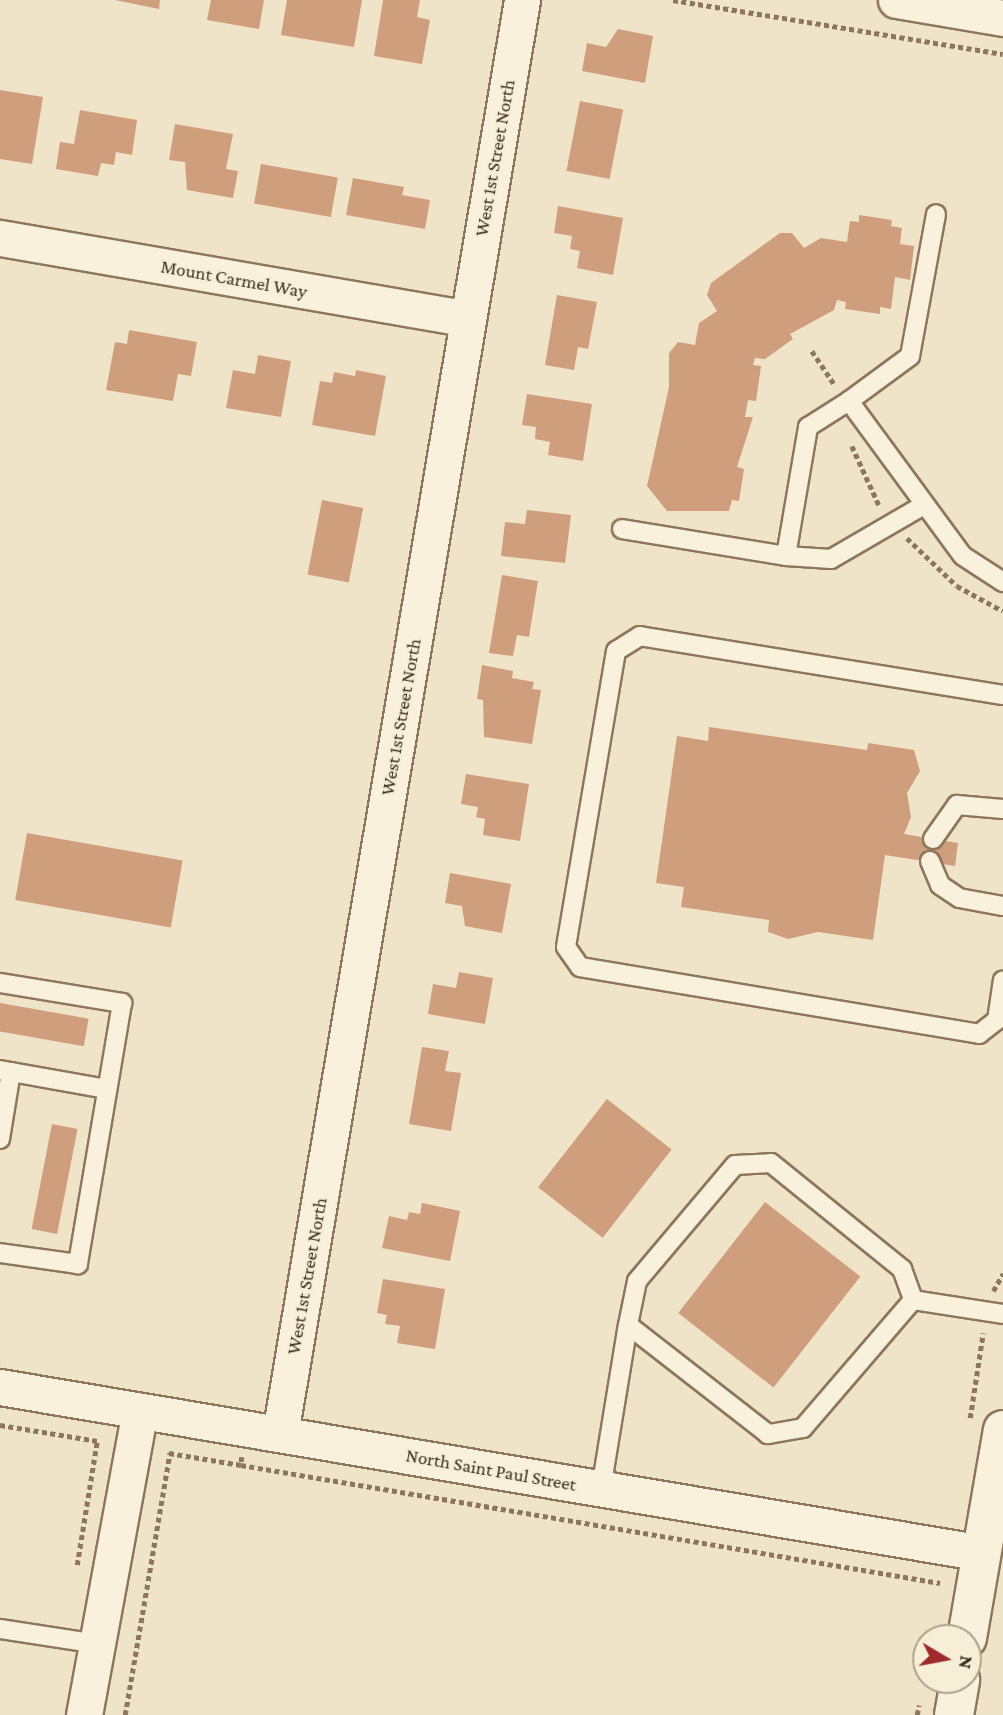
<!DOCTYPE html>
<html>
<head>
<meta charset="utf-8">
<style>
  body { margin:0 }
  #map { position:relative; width:1003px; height:1715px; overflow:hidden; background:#f0e4c8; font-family:"Crimson Pro",serif }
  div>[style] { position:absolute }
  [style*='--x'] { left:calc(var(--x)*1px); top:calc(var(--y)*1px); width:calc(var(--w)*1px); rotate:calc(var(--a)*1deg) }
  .building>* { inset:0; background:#cf9f7d; transform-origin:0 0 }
  .path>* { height:4.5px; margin-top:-2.25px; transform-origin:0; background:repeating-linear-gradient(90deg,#8d765c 0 5px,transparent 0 8.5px) }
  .roads { filter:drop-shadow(2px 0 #8d765c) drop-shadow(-2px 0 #8d765c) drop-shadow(0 2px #8d765c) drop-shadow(0 -2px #8d765c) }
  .service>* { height:18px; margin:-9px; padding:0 9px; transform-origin:9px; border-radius:9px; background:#faf1dc }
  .minor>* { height:35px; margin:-17.5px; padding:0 17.5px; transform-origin:17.5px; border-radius:17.5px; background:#faf1dc }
  .tertiary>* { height:38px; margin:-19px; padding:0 19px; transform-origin:19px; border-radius:19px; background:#faf1dc }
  span { translate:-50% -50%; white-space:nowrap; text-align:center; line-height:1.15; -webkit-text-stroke:5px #f7eed8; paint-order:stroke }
  .street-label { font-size:19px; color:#3d2e20 }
  .north { position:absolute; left:912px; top:1624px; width:70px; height:70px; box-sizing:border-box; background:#f7eed8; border:2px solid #ada18e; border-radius:50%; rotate:100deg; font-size:19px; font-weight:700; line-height:28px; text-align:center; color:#3d2e20 }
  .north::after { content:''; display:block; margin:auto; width:24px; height:32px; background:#9e2a2b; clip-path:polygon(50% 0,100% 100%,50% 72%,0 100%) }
</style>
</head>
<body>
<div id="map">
  <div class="building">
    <i style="clip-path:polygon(115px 0,160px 0,159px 9px)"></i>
    <i style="clip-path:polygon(211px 0,264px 0,259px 29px,207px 20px)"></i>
    <i style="clip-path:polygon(287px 0,362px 0,354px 47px,281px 35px)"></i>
    <i style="clip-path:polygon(383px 0,420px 0,417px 17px,430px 20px,422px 64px,374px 56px)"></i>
    <i style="clip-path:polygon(618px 29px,653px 36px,645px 83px,582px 71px,587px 43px,606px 47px)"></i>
    <i style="clip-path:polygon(0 90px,43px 97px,32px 164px,0 159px)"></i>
    <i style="left:580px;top:101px;width:44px;height:71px;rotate:11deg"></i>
    <i style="clip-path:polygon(80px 110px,137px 120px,132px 155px,116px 152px,114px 165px,101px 163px,98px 176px,56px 169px,60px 142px,74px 144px)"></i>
    <i style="clip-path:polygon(175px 124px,233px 134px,226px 169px,238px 171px,233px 198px,187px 190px,185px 162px,169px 160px)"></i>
    <i style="left:261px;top:164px;width:78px;height:40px;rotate:10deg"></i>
    <i style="clip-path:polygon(353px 178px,404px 187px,402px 195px,430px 200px,425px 229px,346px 215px)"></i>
    <i style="clip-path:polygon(558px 206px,623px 218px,613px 275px,577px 268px,580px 251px,570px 249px,572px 236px,554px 233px)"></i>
    <i style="clip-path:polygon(859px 215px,892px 220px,891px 226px,902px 228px,900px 244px,914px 246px,910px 280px,895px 277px,891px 309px,880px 307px,880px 314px,845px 309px,846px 302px,837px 300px,834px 310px,790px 334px,793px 339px,765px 359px,755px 358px,753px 365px,761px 366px,756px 401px,748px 400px,745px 417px,753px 417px,737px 467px,744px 469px,739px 501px,732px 500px,729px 511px,667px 511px,647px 486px,669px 387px,669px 353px,678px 342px,695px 345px,699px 323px,717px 311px,707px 295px,711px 283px,780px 233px,792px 233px,804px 248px,821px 238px,847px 242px,850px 221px,859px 222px)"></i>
    <i style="clip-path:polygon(557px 295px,597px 302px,588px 349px,578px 347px,574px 370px,545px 365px)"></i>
    <i style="clip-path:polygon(129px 330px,197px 342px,191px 376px,178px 374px,173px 401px,106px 390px,115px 342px,127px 344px)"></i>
    <i style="clip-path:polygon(258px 355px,291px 361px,281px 417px,226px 408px,233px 370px,255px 374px)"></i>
    <i style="clip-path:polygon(356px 370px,386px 376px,375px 436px,312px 425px,320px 381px,332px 383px,334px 372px,355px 376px)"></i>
    <i style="clip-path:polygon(527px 394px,592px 404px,583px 461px,548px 455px,550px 442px,535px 439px,536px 427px,522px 425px)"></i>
    <i style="left:322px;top:500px;width:42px;height:76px;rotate:11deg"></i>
    <i style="clip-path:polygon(527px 510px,571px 515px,565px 563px,501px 556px,505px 522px,525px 524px)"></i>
    <i style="clip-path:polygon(502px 575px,538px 581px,529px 637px,517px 635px,513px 656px,489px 653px)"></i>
    <i style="clip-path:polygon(482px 665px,513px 671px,512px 678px,534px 682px,532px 689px,541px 690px,532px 744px,484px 737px,483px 700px,477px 699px)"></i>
    <i style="clip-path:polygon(709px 727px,867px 750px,868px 743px,914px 750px,920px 771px,907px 793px,911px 817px,904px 834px,958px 843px,955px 866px,885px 855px,873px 940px,818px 932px,788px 939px,768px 932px,769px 920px,681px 907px,684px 887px,656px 883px,677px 736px,708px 741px)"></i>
    <i style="clip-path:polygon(466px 774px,529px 784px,520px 841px,483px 835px,485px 819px,476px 817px,478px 807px,461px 804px)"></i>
    <i style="left:27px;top:833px;width:158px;height:68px;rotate:10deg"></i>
    <i style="clip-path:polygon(450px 873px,511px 884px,502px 933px,465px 926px,462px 906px,445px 903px)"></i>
    <i style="clip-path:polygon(459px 972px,493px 978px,485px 1024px,428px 1014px,433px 984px,456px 988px)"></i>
    <i style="left:0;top:1003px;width:90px;height:28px;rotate:10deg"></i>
    <i style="clip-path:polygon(422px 1047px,449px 1051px,445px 1071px,461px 1073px,451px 1131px,409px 1124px)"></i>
    <i style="left:607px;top:1099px;width:82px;height:112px;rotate:38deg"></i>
    <i style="left:52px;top:1124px;width:26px;height:107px;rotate:11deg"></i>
    <i style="left:765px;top:1202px;width:121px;height:141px;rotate:38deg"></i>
    <i style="clip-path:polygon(422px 1203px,460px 1211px,450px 1261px,382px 1248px,389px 1216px,407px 1220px,409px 1212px,420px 1214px)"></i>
    <i style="clip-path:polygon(383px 1279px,445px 1289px,435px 1349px,397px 1343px,400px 1326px,385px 1324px,387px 1315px,377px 1313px)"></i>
  </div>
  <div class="path">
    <i style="--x:673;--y:0;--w:334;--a:9.3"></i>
    <i style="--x:812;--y:351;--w:40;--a:56"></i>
    <i style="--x:852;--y:446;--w:65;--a:65.4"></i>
    <i style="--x:907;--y:538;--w:69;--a:43.8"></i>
    <i style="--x:957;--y:586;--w:52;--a:28.5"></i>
    <i style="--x:993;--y:1291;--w:20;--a:-60"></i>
    <i style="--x:970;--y:1418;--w:86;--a:-81.3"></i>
    <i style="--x:0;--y:1425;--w:99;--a:9.3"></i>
    <i style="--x:169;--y:1453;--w:73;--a:9.5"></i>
    <i style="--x:242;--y:1457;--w:8;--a:97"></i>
    <i style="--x:241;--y:1465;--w:709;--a:9.58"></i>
    <i style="--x:77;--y:1565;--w:126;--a:-80.8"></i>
    <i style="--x:125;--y:1715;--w:266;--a:-80.3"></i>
    <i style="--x:917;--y:1715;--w:10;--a:-79"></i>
  </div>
  <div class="roads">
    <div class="service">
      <i style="--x:849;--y:401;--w:76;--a:-36.4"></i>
      <i style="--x:910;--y:356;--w:144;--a:-79.6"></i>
      <i style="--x:622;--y:529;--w:166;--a:9.3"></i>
      <i style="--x:786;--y:556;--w:131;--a:-80.3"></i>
      <i style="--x:808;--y:427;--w:49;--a:-32.4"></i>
      <i style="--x:849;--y:401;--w:192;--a:53.7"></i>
      <i style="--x:963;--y:556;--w:48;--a:33"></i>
      <i style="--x:786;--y:556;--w:45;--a:3.8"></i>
      <i style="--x:831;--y:559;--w:105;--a:-30.2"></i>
      <i style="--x:1003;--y:695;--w:368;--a:-170.8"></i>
      <i style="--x:640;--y:636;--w:28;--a:148"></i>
      <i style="--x:616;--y:651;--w:300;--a:99.6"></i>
      <i style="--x:566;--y:947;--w:24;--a:55"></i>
      <i style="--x:580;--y:967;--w:405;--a:9.5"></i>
      <i style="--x:979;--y:1034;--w:23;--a:-38"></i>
      <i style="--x:997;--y:1020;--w:40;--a:-81.5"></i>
      <i style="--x:933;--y:839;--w:42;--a:-54.8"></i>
      <i style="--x:957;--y:805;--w:46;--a:5"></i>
      <i style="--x:930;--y:861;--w:26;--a:67"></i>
      <i style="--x:940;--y:885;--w:23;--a:34"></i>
      <i style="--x:959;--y:898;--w:45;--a:10.3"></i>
      <i style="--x:0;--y:983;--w:124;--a:9.3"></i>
      <i style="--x:122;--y:1003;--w:265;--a:99.6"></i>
      <i style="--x:78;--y:1264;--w:79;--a:-172"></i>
      <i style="--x:0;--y:1070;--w:109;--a:10.1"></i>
      <i style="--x:0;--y:1139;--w:68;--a:-80.7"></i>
      <i style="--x:771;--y:1163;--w:169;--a:39"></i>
      <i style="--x:902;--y:1269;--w:33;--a:70"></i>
      <i style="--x:913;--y:1300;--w:169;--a:130.7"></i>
      <i style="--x:803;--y:1428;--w:36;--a:170"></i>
      <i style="--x:768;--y:1434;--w:177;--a:-142.1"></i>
      <i style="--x:628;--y:1325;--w:45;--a:-78.4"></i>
      <i style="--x:637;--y:1281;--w:152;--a:-49.8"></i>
      <i style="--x:735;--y:1165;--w:36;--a:-3"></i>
      <i style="--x:913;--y:1300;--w:91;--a:8.8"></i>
      <i style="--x:601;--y:1489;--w:166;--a:-80.7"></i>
      <i style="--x:0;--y:1629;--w:99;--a:8.7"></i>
    </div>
    <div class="minor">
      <i style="--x:896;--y:0;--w:109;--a:9.5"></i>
      <i style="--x:0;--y:238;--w:475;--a:9.8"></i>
      <i style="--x:0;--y:1387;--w:996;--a:9.59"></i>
      <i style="--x:280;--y:1434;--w:1454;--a:-80.42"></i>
      <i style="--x:84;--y:1715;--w:309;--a:-79.6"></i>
    </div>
    <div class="tertiary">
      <i style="--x:967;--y:1638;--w:211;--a:-80.2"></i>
      <i style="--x:954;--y:1715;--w:36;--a:-80"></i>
    </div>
  </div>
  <div class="street-label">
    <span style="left:495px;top:158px;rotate:-80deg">West 1st Street North</span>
    <span style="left:234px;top:279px;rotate:10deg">Mount Carmel Way</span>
    <span style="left:401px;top:717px;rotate:-80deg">West 1st Street North</span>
    <span style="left:307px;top:1276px;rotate:-80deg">West 1st Street North</span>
    <span style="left:491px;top:1470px;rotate:10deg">North Saint Paul Street</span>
  </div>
  <div class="north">N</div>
</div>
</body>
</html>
